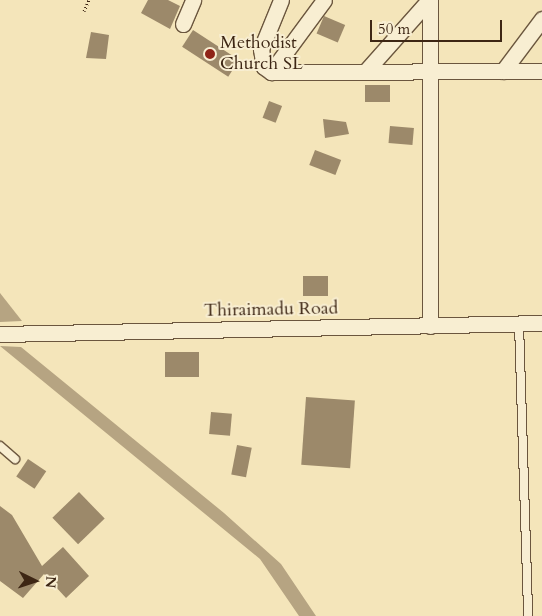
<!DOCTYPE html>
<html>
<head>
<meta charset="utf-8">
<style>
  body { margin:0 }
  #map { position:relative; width:542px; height:616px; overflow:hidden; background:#f4e5ba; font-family:Cardo,serif }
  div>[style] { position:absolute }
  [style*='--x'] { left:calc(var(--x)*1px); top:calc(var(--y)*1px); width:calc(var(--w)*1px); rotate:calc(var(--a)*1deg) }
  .water>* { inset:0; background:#b6a482 }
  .building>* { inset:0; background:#9c896a; transform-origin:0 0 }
  .path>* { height:3px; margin-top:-1.5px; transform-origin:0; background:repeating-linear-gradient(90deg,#3d2614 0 1px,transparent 0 3.5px) }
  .roads { filter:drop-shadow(1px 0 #6b563e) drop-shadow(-1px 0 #6b563e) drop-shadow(0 1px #6b563e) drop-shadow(0 -1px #6b563e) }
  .service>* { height:8px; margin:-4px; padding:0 4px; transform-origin:4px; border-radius:4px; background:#f8eed2 }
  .minor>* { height:15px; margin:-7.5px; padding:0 7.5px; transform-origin:7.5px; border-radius:7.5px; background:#f8eed2 }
  .dots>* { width:14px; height:14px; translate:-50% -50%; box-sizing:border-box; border:2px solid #f8eed2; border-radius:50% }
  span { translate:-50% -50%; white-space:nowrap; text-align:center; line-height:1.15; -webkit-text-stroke:4px #f8eed2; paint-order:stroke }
  .poi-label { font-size:18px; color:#3d2614 }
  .left { translate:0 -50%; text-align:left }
  .street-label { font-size:18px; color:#3d2614 }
  .north { position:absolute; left:10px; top:556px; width:50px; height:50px; -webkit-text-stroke:4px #f8eed2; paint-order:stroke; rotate:94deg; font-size:14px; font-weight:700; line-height:20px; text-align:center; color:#3d2614 }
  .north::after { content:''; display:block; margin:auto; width:18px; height:22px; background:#3d2614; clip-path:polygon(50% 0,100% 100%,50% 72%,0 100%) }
  .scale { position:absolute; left:370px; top:20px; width:132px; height:22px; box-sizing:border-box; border:2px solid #3d2614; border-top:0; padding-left:6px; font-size:15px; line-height:18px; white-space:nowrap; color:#3d2614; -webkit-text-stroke:4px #f8eed2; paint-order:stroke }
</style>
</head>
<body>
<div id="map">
  <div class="water">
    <i style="clip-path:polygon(0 293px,22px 321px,0 322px)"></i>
    <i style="clip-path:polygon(0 346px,21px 347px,224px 513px,281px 564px,316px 616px,299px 616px,260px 559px)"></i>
  </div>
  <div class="building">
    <i style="clip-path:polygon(148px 0,168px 0,180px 6px,170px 29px,141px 13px)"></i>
    <i style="left:324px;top:16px;width:23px;height:19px;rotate:23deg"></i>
    <i style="left:193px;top:30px;width:55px;height:20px;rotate:33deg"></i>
    <i style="clip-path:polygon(91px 32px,109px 35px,106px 59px,86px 58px)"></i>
    <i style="left:365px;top:85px;width:25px;height:17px"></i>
    <i style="left:269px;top:101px;width:14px;height:18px;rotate:21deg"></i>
    <i style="clip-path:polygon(323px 119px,346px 122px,349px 134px,325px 138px)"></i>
    <i style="left:390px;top:126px;width:24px;height:17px;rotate:5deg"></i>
    <i style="left:315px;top:150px;width:28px;height:16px;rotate:21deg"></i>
    <i style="left:303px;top:276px;width:25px;height:20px"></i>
    <i style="left:199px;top:352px;width:25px;height:34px;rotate:90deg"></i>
    <i style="left:306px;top:397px;width:49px;height:68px;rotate:4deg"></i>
    <i style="left:211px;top:412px;width:21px;height:22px;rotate:5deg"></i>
    <i style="left:237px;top:445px;width:15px;height:30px;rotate:11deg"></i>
    <i style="left:28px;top:459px;width:22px;height:21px;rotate:34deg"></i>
    <i style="left:79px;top:492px;width:37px;height:37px;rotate:46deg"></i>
    <i style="clip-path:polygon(0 506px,12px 515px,42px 566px,63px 547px,89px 576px,66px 598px,44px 574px,23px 598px,0 581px)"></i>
  </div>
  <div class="path">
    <i style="--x:84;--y:11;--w:12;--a:-66"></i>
  </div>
  <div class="roads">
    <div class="service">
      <i style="--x:519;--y:324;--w:292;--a:88.2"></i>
      <i style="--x:0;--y:446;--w:20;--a:41"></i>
    </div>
    <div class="minor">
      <i style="--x:281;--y:0;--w:53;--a:112.2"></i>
      <i style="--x:261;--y:49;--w:18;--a:81"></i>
      <i style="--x:264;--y:67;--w:9;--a:36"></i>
      <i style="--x:271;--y:72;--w:271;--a:-0.2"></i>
      <i style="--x:430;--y:0;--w:326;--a:90"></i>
      <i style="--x:183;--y:24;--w:26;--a:-67"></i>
      <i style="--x:503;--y:71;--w:65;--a:-53.1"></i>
      <i style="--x:271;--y:72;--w:89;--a:-53.6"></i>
      <i style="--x:365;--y:72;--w:96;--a:-48.4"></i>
      <i style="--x:0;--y:334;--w:542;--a:-1.16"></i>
    </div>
  </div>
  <div class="dots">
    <i style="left:210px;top:54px;background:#8f2418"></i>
  </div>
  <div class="poi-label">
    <span class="left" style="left:220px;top:54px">Methodist<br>Church SL</span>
  </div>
  <div class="street-label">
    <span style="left:271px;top:310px;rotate:-1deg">Thiraimadu Road</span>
  </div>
  <div class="north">N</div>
  <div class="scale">50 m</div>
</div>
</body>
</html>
